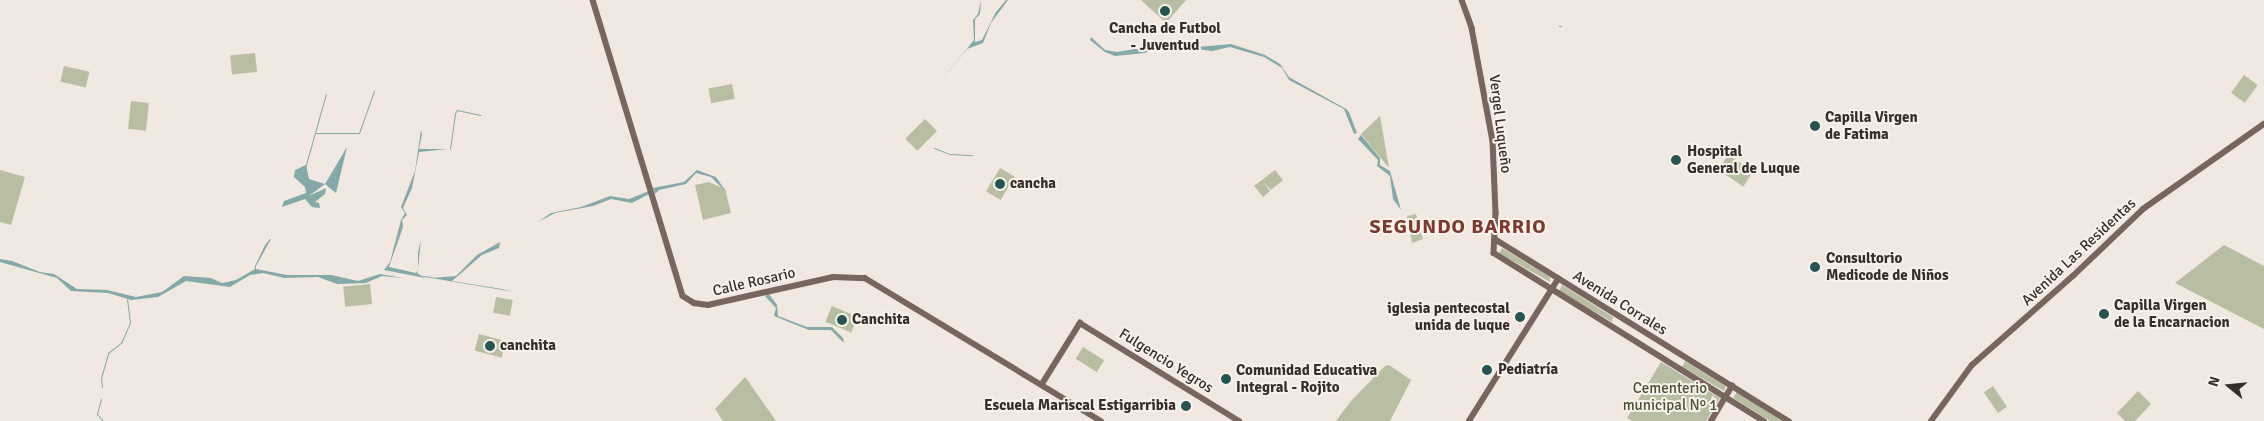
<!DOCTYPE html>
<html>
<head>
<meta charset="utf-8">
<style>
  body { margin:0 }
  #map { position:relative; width:2264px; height:421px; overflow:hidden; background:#f0e8e1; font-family:Signika,sans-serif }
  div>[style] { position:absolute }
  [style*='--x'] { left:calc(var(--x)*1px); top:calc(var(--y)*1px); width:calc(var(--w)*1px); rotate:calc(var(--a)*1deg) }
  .green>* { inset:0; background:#b7bea2; transform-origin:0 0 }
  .water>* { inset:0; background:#83aaa8 }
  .stream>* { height:1px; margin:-0.5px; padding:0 0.5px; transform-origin:0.5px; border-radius:0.5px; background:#83aaa8 }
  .primary>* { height:5.5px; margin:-2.75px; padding:0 2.75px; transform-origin:2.75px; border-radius:2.75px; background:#77655e }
  .dots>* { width:14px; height:14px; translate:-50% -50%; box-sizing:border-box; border:2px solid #f8f2ed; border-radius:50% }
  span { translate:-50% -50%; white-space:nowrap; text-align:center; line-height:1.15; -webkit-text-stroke:4px #f8f2ed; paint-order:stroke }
  .poi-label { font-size:15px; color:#372e2b; font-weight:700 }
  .left { translate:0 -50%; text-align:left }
  .right { translate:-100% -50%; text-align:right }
  .street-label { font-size:15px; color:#372e2b }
  .park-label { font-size:15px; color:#495232 }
  .district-label { font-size:20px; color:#7c3a2e; font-weight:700; letter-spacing:1px }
  .north { position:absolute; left:2204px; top:361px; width:50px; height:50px; -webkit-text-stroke:4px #f8f2ed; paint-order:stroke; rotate:287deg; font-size:14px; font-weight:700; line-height:20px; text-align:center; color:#372e2b }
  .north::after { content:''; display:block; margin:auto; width:18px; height:22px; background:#372e2b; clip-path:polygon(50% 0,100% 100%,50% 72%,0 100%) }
</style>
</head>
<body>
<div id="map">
  <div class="green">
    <i style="clip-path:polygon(1141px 0,1186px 0,1166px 23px)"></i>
    <i style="left:255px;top:53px;width:19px;height:25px;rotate:84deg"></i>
    <i style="left:64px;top:66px;width:26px;height:16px;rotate:13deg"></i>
    <i style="left:2244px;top:75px;width:17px;height:22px;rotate:36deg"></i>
    <i style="left:732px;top:84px;width:15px;height:24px;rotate:79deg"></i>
    <i style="left:131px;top:101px;width:18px;height:28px;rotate:6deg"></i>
    <i style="clip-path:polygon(1380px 116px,1389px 168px,1361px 134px)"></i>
    <i style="left:925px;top:119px;width:17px;height:28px;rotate:45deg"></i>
    <i style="left:1728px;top:155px;width:30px;height:18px;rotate:33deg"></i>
    <i style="left:1000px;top:168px;width:17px;height:27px;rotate:31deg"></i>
    <i style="clip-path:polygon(0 170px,25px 177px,11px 225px,0 222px)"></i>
    <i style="clip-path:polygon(1275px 170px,1283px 180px,1271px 190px,1263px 182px,1270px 191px,1263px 197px,1254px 186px)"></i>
    <i style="clip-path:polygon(709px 182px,725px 189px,731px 213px,703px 220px,695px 185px)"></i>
    <i style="clip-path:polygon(1416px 214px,1423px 239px,1412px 243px,1407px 216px)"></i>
    <i style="clip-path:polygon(2224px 245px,2264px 266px,2264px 329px,2175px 283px)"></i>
    <i style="clip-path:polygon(1502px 248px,1550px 277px,1550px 282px,1499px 253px)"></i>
    <i style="left:370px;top:284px;width:20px;height:27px;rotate:84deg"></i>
    <i style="clip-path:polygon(1562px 285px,1613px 317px,1612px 322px,1559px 291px)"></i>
    <i style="left:496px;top:297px;width:17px;height:16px;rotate:10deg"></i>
    <i style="left:832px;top:306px;width:28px;height:17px;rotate:23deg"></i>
    <i style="left:479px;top:334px;width:28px;height:17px;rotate:15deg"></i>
    <i style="left:1083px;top:347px;width:25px;height:14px;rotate:32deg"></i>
    <i style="clip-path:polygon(1685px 361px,1726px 386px,1724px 391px,1682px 367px)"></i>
    <i style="clip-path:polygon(1661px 362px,1720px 398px,1706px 421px,1632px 421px,1627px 418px)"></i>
    <i style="clip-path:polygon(1389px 365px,1411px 380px,1390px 421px,1336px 421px,1351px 401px,1385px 366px)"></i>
    <i style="clip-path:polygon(745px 377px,746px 378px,776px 421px,723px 421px,715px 409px)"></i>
    <i style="left:1993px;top:386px;width:25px;height:11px;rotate:56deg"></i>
    <i style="clip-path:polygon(2138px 391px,2151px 404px,2135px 421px,2125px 421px,2117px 413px)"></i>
    <i style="clip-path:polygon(1737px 392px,1782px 421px,1770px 421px,1733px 398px)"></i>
  </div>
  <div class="water">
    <i style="clip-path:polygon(981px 0,980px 14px,975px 19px,975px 42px,982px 40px,996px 12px,1006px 0,1008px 0,991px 23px,983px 43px,967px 49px,930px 94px,974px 40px,973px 20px,978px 14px)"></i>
    <i style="clip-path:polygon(1091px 37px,1105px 50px,1117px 52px,1153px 46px,1165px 41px,1186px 48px,1231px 44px,1265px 55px,1280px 64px,1289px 77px,1346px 109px,1349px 112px,1357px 133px,1354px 134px,1344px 109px,1289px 80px,1282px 68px,1264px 57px,1230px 47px,1212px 51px,1190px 48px,1185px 50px,1166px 43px,1145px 53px,1115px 56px,1105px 52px,1090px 40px)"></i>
    <i style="clip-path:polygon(421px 130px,422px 134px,419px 149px,447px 149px,419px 152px,412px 188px,403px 208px,407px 215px,402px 220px,403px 227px,389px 267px,416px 273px,418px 270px,418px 253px,421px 239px,428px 231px,421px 239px,418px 270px,417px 273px,425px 278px,384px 270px,390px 262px,401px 220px,405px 213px,401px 207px,415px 171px)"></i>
    <i style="clip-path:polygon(1361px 135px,1380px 158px,1380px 165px,1390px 171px,1401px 210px,1393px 199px,1390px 176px,1377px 166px,1378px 160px,1358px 139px)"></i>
    <i style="clip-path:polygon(347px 147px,336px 193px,325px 184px,309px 196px,326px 188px,325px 194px,315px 202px,319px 203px,320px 208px,312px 207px,305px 199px,282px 207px,284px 201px,306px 193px,305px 187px,294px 177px,295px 170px,306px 165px,309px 179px,325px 184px)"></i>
    <i style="clip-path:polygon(697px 170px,716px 177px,727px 193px,711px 177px,696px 173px,686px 184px,659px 190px,655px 194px,653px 188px,684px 182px)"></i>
    <i style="clip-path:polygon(649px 191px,649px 194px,632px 203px,611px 199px,593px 206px,555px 213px,538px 222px,551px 213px,581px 207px,610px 196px,629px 199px)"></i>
    <i style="clip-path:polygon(270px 239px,271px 239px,256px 266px,256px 269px,287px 275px,331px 275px,358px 281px,380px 274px,403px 278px,382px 276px,366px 283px,337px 284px,318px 277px,284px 278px,263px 273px,250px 275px,230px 287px,186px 281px,158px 297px,131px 300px,108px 293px,71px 291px,57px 278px,0 262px,0 259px,12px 261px,40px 272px,54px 274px,77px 289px,107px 290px,136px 297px,162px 292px,184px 276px,211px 278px,222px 283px,236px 280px,255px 269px,255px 266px,265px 245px)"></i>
    <i style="clip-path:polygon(500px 242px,499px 248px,482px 255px,452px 281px,502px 289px,514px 292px,431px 278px,456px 276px,477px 255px)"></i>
    <i style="clip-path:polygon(769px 294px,777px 305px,778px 316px,807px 327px,832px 327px,843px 338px,844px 343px,831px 330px,809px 330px,774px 316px,776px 308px,765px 296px)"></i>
  </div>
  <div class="stream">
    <i style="--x:1559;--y:26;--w:2;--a:0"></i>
    <i style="--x:316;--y:133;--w:43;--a:0"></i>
    <i style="--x:359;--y:133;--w:45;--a:-70.3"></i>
    <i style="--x:934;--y:148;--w:17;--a:21"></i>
    <i style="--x:950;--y:154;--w:22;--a:3"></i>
    <i style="--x:450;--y:149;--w:36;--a:-82"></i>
    <i style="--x:455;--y:113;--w:4;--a:-56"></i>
    <i style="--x:457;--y:110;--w:24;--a:12"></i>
    <i style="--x:305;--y:168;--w:77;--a:-74.2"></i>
    <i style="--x:423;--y:276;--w:9;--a:6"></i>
    <i style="--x:102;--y:387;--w:9;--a:-96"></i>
    <i style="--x:101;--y:378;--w:26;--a:-74"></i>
    <i style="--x:108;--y:353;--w:16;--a:-38"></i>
    <i style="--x:121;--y:343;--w:22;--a:-66"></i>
    <i style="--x:130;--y:323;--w:24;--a:-97"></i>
    <i style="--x:101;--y:399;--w:16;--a:105"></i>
    <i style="--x:97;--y:414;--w:9;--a:49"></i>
  </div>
  <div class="primary">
    <i style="--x:593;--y:0;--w:309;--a:73.1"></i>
    <i style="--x:683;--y:296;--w:13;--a:32"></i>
    <i style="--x:694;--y:303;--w:14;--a:8"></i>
    <i style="--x:708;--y:305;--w:128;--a:-12.6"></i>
    <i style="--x:833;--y:277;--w:32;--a:2"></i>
    <i style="--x:865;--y:278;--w:276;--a:31.2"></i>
    <i style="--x:1462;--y:0;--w:30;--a:70"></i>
    <i style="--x:1472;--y:28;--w:115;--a:79.5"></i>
    <i style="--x:1493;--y:141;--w:72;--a:87.6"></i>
    <i style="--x:1496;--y:213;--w:40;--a:92.9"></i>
    <i style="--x:1494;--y:253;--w:318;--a:31.9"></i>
    <i style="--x:1495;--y:239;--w:346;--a:31.8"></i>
    <i style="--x:1042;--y:384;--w:72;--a:-58.1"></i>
    <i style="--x:1080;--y:323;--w:187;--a:31.6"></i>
    <i style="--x:1469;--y:421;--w:168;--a:-57.9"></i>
    <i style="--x:1711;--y:421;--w:41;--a:-59"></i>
    <i style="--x:1931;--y:421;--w:69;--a:-53.8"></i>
    <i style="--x:1972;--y:365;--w:135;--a:-41.4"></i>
    <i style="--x:2073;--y:276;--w:97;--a:-43.7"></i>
    <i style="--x:2143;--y:209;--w:148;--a:-35.1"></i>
  </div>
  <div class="dots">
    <i style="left:1165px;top:11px;background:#265453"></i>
    <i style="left:1815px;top:126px;background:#265453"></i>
    <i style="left:1676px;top:160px;background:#265453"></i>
    <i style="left:1000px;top:184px;background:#265453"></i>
    <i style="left:1815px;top:267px;background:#265453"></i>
    <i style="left:2104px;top:314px;background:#265453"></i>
    <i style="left:1520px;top:317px;background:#265453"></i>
    <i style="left:842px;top:320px;background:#265453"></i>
    <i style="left:490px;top:346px;background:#265453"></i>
    <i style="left:1487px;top:370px;background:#265453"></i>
    <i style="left:1226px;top:379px;background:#265453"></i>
    <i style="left:1186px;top:406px;background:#265453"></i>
  </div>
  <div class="poi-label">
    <span style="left:1165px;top:37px">Cancha de Futbol<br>- Juventud</span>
    <span class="left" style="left:1825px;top:126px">Capilla Virgen<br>de Fatima</span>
    <span class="left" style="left:1687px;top:160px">Hospital<br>General de Luque</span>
    <span class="left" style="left:1010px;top:184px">cancha</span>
    <span class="left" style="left:1826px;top:267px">Consultorio<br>Medicode de Niños</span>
    <span class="left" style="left:2114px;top:314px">Capilla Virgen<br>de la Encarnacion</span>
    <span class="right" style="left:1510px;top:317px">iglesia pentecostal<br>unida de luque</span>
    <span class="left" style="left:852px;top:320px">Canchita</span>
    <span class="left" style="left:500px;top:346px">canchita</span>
    <span class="left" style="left:1236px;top:379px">Comunidad Educativa<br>Integral - Rojito</span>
    <span class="left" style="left:1498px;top:370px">Pediatría</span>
    <span class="right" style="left:1176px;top:406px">Escuela Mariscal Estigarribia</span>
  </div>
  <div class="street-label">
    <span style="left:1500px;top:124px;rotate:83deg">Vergel Luqueño</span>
    <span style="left:2079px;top:252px;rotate:-43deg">Avenida Las Residentas</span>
    <span style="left:754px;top:282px;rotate:-13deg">Calle Rosario</span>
    <span style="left:1620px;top:303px;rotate:32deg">Avenida Corrales</span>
    <span style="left:1166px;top:361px;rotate:32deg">Fulgencio Yegros</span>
  </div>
  <div class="park-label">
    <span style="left:1670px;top:397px">Cementerio<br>municipal Nº 1</span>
  </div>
  <div class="district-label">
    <span style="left:1458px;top:226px">SEGUNDO BARRIO</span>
  </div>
  <div class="north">N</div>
</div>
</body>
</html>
